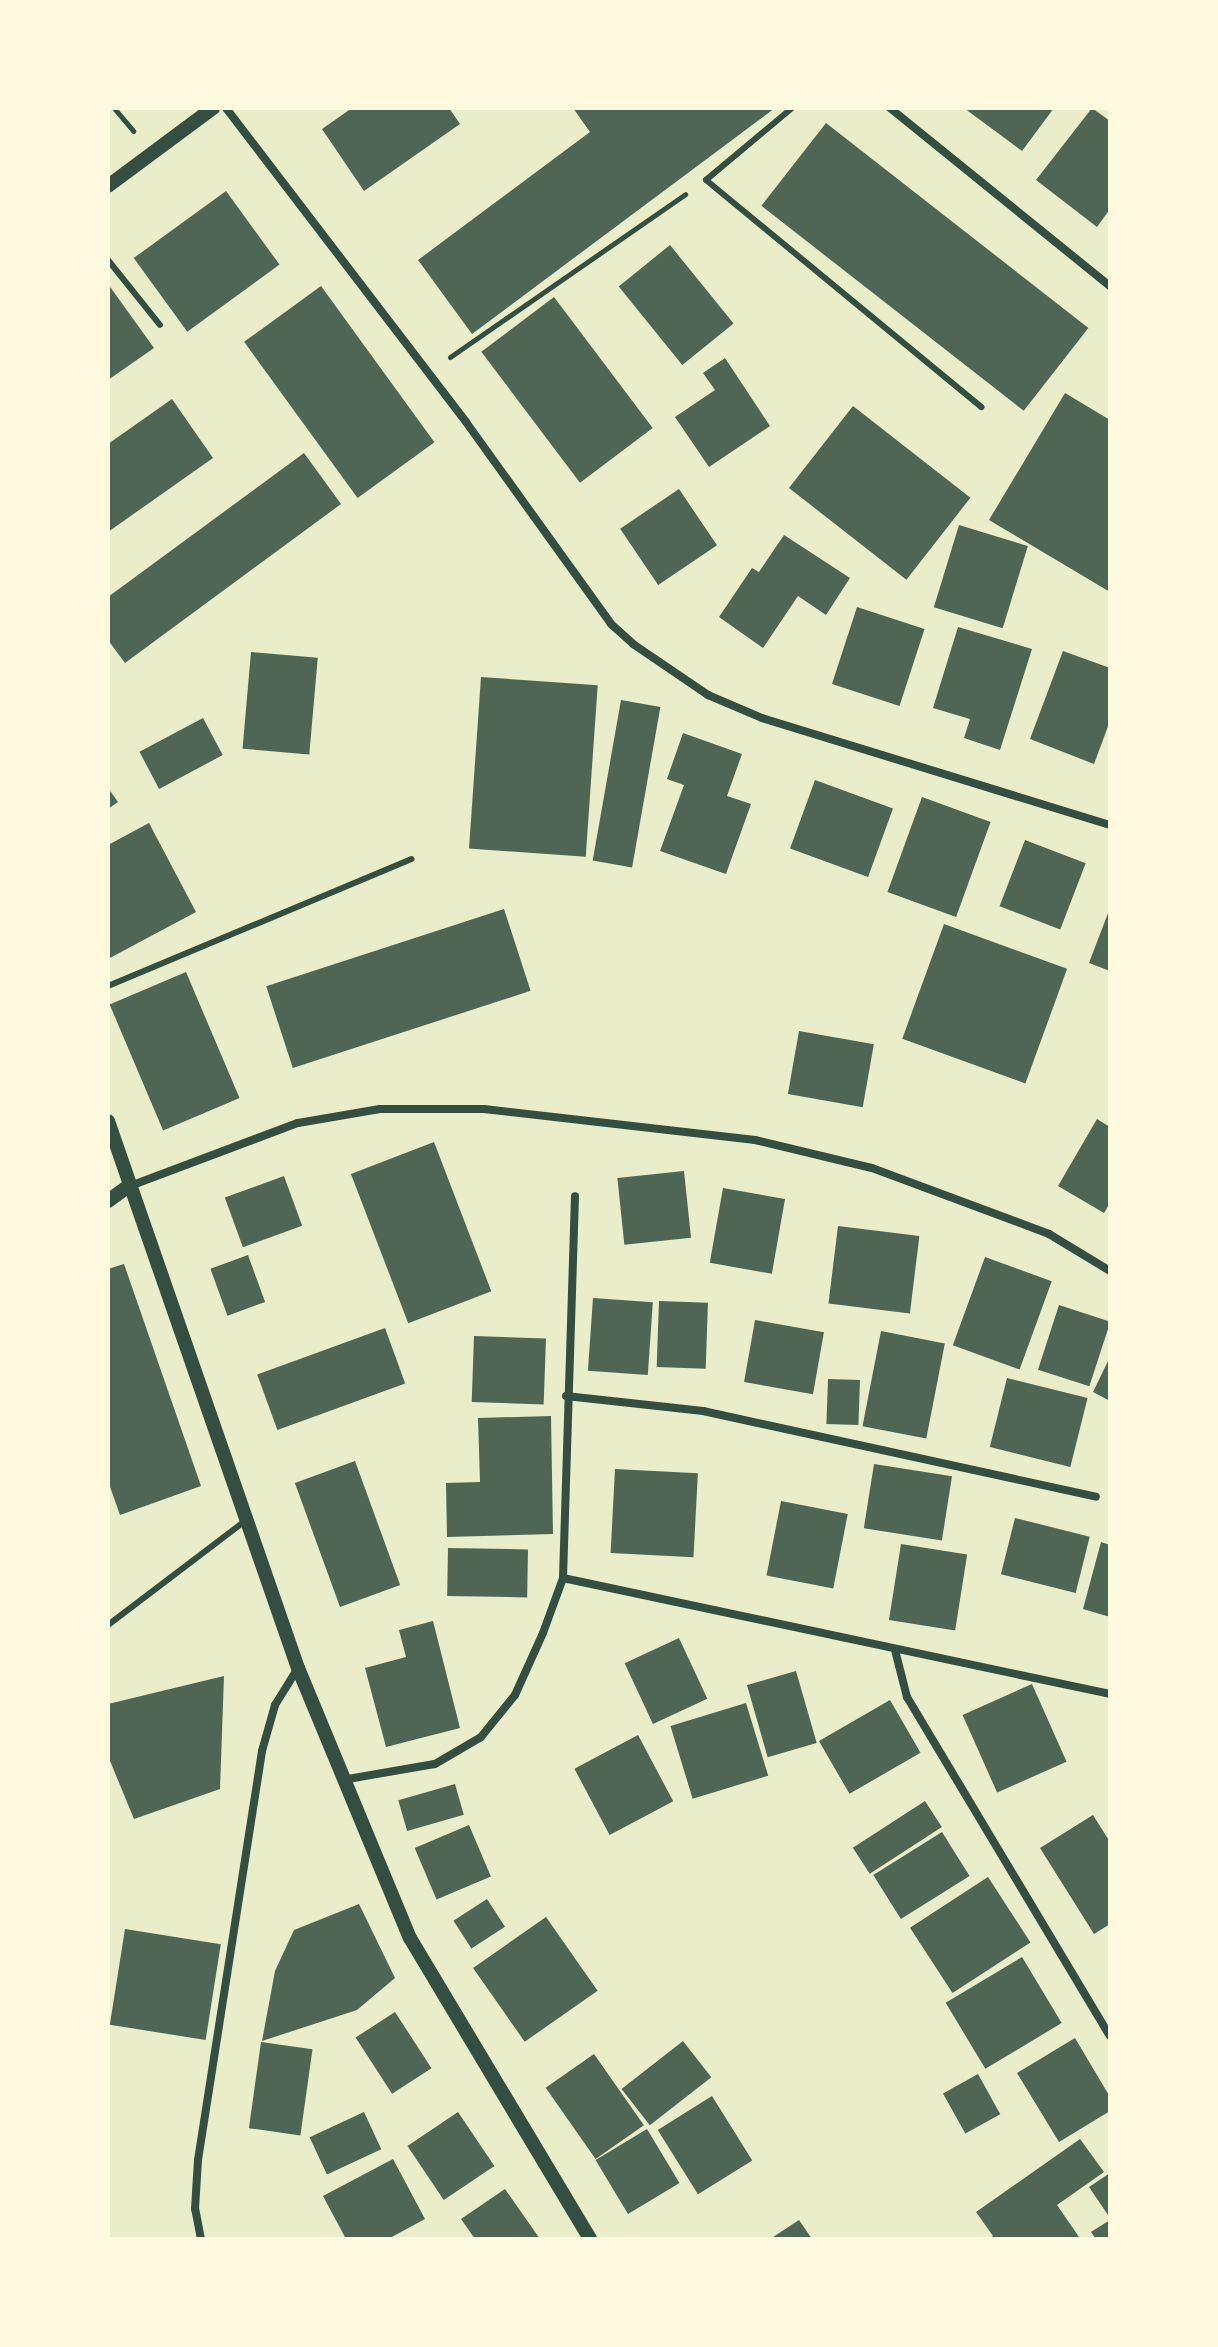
<!DOCTYPE html>
<html>
<head>
<meta charset="utf-8">
<style>
  body { margin:0 }
  #map { position:relative; width:1218px; height:2347px; overflow:hidden; background:#e9edc9; font-family:Ubuntu,sans-serif }
  div>[style] { position:absolute }
  [style*='--x'] { left:calc(var(--x)*1px); top:calc(var(--y)*1px); width:calc(var(--w)*1px); rotate:calc(var(--a)*1deg) }
  .building>* { inset:0; background:#4f6655; transform-origin:0 0 }
  .path>* { height:5px; margin:-2.5px; padding:0 2.5px; transform-origin:2.5px; border-radius:2.5px; background:#344e41 }
  .service>* { height:6px; margin:-3px; padding:0 3px; transform-origin:3px; border-radius:3px; background:#344e41 }
  .minor>* { height:8px; margin:-4px; padding:0 4px; transform-origin:4px; border-radius:4px; background:#344e41 }
  .tertiary>* { height:14px; margin:-7px; padding:0 7px; transform-origin:7px; border-radius:7px; background:#344e41 }
  span { translate:-50% -50%; white-space:nowrap; text-align:center; line-height:1.15; -webkit-text-stroke:7px #fefae0; paint-order:stroke }
  .frame { position:absolute; inset:0; border:110px solid #fefae0; pointer-events:none }
</style>
</head>
<body>
<div id="map">
  <div class="building">
    <i style="clip-path:polygon(352px 108px,449px 108px,460px 124px,364px 191px,322px 129px)"></i>
    <i style="clip-path:polygon(573px 108px,775px 108px,472px 334px,418px 260px,590px 132px)"></i>
    <i style="clip-path:polygon(964px 108px,1054px 108px,1022px 151px)"></i>
    <i style="clip-path:polygon(1092px 108px,1110px 121px,1110px 209px,1097px 227px,1036px 180px)"></i>
    <i style="left:826px;top:123px;width:333px;height:105px;rotate:38deg"></i>
    <i style="left:226px;top:191px;width:91px;height:114px;rotate:54deg"></i>
    <i style="left:670px;top:245px;width:101px;height:66px;rotate:51deg"></i>
    <i style="clip-path:polygon(108px 284px,154px 348px,108px 380px)"></i>
    <i style="left:321px;top:286px;width:193px;height:95px;rotate:54deg"></i>
    <i style="left:554px;top:297px;width:164px;height:91px;rotate:53deg"></i>
    <i style="clip-path:polygon(725px 358px,770px 426px,709px 467px,675px 417px,715px 390px,703px 373px)"></i>
    <i style="clip-path:polygon(1065px 393px,1110px 420px,1110px 592px,989px 520px)"></i>
    <i style="clip-path:polygon(172px 399px,213px 458px,108px 532px,108px 444px)"></i>
    <i style="left:853px;top:406px;width:149px;height:104px;rotate:38deg"></i>
    <i style="clip-path:polygon(304px 453px,341px 504px,125px 663px,108px 640px,108px 597px)"></i>
    <i style="left:679px;top:489px;width:68px;height:71px;rotate:56deg"></i>
    <i style="left:959px;top:525px;width:72px;height:86px;rotate:17deg"></i>
    <i style="clip-path:polygon(784px 535px,850px 578px,826px 615px,798px 596px,763px 648px,719px 617px,752px 568px,759px 572px)"></i>
    <i style="left:857px;top:607px;width:71px;height:81px;rotate:18deg"></i>
    <i style="clip-path:polygon(958px 627px,1032px 649px,1000px 750px,964px 738px,970px 719px,933px 708px)"></i>
    <i style="clip-path:polygon(1063px 651px,1110px 668px,1110px 721px,1094px 764px,1030px 739px)"></i>
    <i style="left:251px;top:652px;width:67px;height:97px;rotate:5deg"></i>
    <i style="left:481px;top:677px;width:117px;height:172px;rotate:4deg"></i>
    <i style="left:621px;top:700px;width:40px;height:163px;rotate:10deg"></i>
    <i style="left:203px;top:718px;width:42px;height:72px;rotate:62deg"></i>
    <i style="clip-path:polygon(683px 733px,742px 754px,727px 796px,751px 804px,726px 874px,660px 851px,684px 785px,667px 779px)"></i>
    <i style="left:815px;top:780px;width:83px;height:73px;rotate:20deg"></i>
    <i style="clip-path:polygon(108px 788px,118px 802px,108px 809px)"></i>
    <i style="left:922px;top:797px;width:73px;height:101px;rotate:20deg"></i>
    <i style="clip-path:polygon(149px 823px,196px 912px,108px 959px,108px 845px)"></i>
    <i style="left:1025px;top:840px;width:65px;height:71px;rotate:21deg"></i>
    <i style="clip-path:polygon(1110px 908px,1110px 971px,1089px 963px)"></i>
    <i style="left:504px;top:909px;width:86px;height:250px;rotate:72deg"></i>
    <i style="left:944px;top:924px;width:131px;height:122px;rotate:20deg"></i>
    <i style="left:186px;top:972px;width:137px;height:83px;rotate:67deg"></i>
    <i style="left:799px;top:1031px;width:76px;height:64px;rotate:10deg"></i>
    <i style="clip-path:polygon(1097px 1119px,1110px 1127px,1110px 1203px,1104px 1213px,1058px 1186px)"></i>
    <i style="left:434px;top:1142px;width:160px;height:89px;rotate:69deg"></i>
    <i style="left:684px;top:1171px;width:67px;height:67px;rotate:84deg"></i>
    <i style="left:284px;top:1176px;width:53px;height:63px;rotate:70deg"></i>
    <i style="left:723px;top:1188px;width:63px;height:76px;rotate:10deg"></i>
    <i style="left:838px;top:1226px;width:82px;height:78px;rotate:7deg"></i>
    <i style="left:248px;top:1255px;width:50px;height:40px;rotate:70deg"></i>
    <i style="left:985px;top:1257px;width:71px;height:94px;rotate:20deg"></i>
    <i style="clip-path:polygon(124px 1264px,201px 1486px,120px 1515px,108px 1481px,108px 1269px)"></i>
    <i style="left:593px;top:1298px;width:60px;height:73px;rotate:4deg"></i>
    <i style="left:659px;top:1301px;width:49px;height:66px;rotate:2deg"></i>
    <i style="left:1059px;top:1305px;width:54px;height:68px;rotate:18deg"></i>
    <i style="left:755px;top:1320px;width:70px;height:63px;rotate:10deg"></i>
    <i style="left:385px;top:1328px;width:59px;height:136px;rotate:70deg"></i>
    <i style="left:881px;top:1331px;width:65px;height:97px;rotate:11deg"></i>
    <i style="left:474px;top:1336px;width:72px;height:66px;rotate:2deg"></i>
    <i style="clip-path:polygon(1110px 1357px,1110px 1401px,1093px 1392px)"></i>
    <i style="left:1007px;top:1378px;width:83px;height:71px;rotate:14deg"></i>
    <i style="left:828px;top:1379px;width:32px;height:45px;rotate:2deg"></i>
    <i style="clip-path:polygon(551px 1416px,553px 1534px,447px 1537px,446px 1483px,480px 1482px,478px 1418px)"></i>
    <i style="left:355px;top:1461px;width:132px;height:64px;rotate:70deg"></i>
    <i style="left:874px;top:1464px;width:79px;height:65px;rotate:9deg"></i>
    <i style="left:615px;top:1469px;width:83px;height:84px;rotate:3deg"></i>
    <i style="left:781px;top:1501px;width:68px;height:76px;rotate:11deg"></i>
    <i style="left:1015px;top:1518px;width:77px;height:58px;rotate:14deg"></i>
    <i style="clip-path:polygon(1101px 1542px,1110px 1545px,1110px 1617px,1083px 1609px)"></i>
    <i style="left:901px;top:1544px;width:67px;height:77px;rotate:9deg"></i>
    <i style="left:448px;top:1548px;width:80px;height:48px;rotate:1deg"></i>
    <i style="clip-path:polygon(433px 1621px,460px 1728px,386px 1747px,365px 1668px,406px 1657px,399px 1630px)"></i>
    <i style="left:679px;top:1638px;width:67px;height:60px;rotate:65deg"></i>
    <i style="left:796px;top:1671px;width:75px;height:51px;rotate:74deg"></i>
    <i style="clip-path:polygon(224px 1676px,220px 1789px,134px 1819px,108px 1756px,108px 1704px)"></i>
    <i style="left:1032px;top:1684px;width:85px;height:76px;rotate:66deg"></i>
    <i style="left:890px;top:1700px;width:61px;height:82px;rotate:60deg"></i>
    <i style="left:746px;top:1703px;width:76px;height:79px;rotate:73deg"></i>
    <i style="left:638px;top:1735px;width:75px;height:72px;rotate:62deg"></i>
    <i style="left:455px;top:1784px;width:32px;height:59px;rotate:74deg"></i>
    <i style="left:925px;top:1801px;width:31px;height:86px;rotate:57deg"></i>
    <i style="clip-path:polygon(1093px 1815px,1110px 1842px,1110px 1924px,1094px 1934px,1040px 1848px)"></i>
    <i style="left:469px;top:1825px;width:56px;height:59px;rotate:67deg"></i>
    <i style="left:942px;top:1832px;width:52px;height:81px;rotate:58deg"></i>
    <i style="left:988px;top:1877px;width:78px;height:93px;rotate:57deg"></i>
    <i style="left:487px;top:1899px;width:33px;height:40px;rotate:57deg"></i>
    <i style="clip-path:polygon(359px 1904px,395px 1978px,357px 2010px,262px 2041px,275px 1971px,294px 1930px)"></i>
    <i style="left:546px;top:1917px;width:90px;height:89px;rotate:55deg"></i>
    <i style="left:125px;top:1929px;width:97px;height:97px;rotate:9deg"></i>
    <i style="left:1022px;top:1957px;width:77px;height:89px;rotate:59deg"></i>
    <i style="left:395px;top:2012px;width:67px;height:47px;rotate:57deg"></i>
    <i style="clip-path:polygon(1075px 2038px,1110px 2097px,1110px 2111px,1059px 2142px,1017px 2073px)"></i>
    <i style="left:683px;top:2041px;width:46px;height:78px;rotate:52deg"></i>
    <i style="left:261px;top:2042px;width:52px;height:87px;rotate:8deg"></i>
    <i style="left:594px;top:2054px;width:87px;height:59px;rotate:55deg"></i>
    <i style="left:978px;top:2074px;width:46px;height:40px;rotate:61deg"></i>
    <i style="left:712px;top:2096px;width:76px;height:64px;rotate:58deg"></i>
    <i style="left:364px;top:2112px;width:41px;height:60px;rotate:65deg"></i>
    <i style="left:458px;top:2112px;width:65px;height:61px;rotate:56deg"></i>
    <i style="left:647px;top:2129px;width:63px;height:60px;rotate:59deg"></i>
    <i style="clip-path:polygon(1080px 2139px,1104px 2172px,1057px 2205px,1079px 2237px,989px 2239px,993px 2236px,976px 2212px)"></i>
    <i style="clip-path:polygon(393px 2159px,425px 2219px,388px 2239px,346px 2239px,323px 2196px)"></i>
    <i style="clip-path:polygon(1110px 2173px,1110px 2218px,1089px 2187px)"></i>
    <i style="clip-path:polygon(505px 2189px,540px 2239px,475px 2239px,461px 2219px)"></i>
    <i style="clip-path:polygon(799px 2220px,812px 2239px,770px 2239px)"></i>
    <i style="clip-path:polygon(1110px 2220px,1110px 2239px,1096px 2239px,1091px 2232px)"></i>
  </div>
  <div class="path">
    <i style="--x:114;--y:108;--w:30;--a:50"></i>
    <i style="--x:450;--y:357;--w:286;--a:-34.7"></i>
  </div>
  <div class="service">
    <i style="--x:792;--y:108;--w:112;--a:140.1"></i>
    <i style="--x:706;--y:180;--w:357;--a:39.5"></i>
    <i style="--x:108;--y:260;--w:83;--a:51.3"></i>
    <i style="--x:108;--y:986;--w:329;--a:-22.7"></i>
    <i style="--x:108;--y:1625;--w:172;--a:-37.2"></i>
  </div>
  <div class="minor">
    <i style="--x:226;--y:108;--w:395;--a:52.6"></i>
    <i style="--x:466;--y:422;--w:249;--a:54.3"></i>
    <i style="--x:611;--y:624;--w:30;--a:42"></i>
    <i style="--x:633;--y:644;--w:91;--a:34.2"></i>
    <i style="--x:708;--y:695;--w:59;--a:23.1"></i>
    <i style="--x:762;--y:718;--w:364;--a:17.1"></i>
    <i style="--x:890;--y:108;--w:283;--a:39"></i>
    <i style="--x:130;--y:1186;--w:179;--a:-20.6"></i>
    <i style="--x:298;--y:1123;--w:83;--a:-9.7"></i>
    <i style="--x:380;--y:1109;--w:104;--a:0"></i>
    <i style="--x:484;--y:1109;--w:273;--a:6.5"></i>
    <i style="--x:755;--y:1140;--w:120;--a:13.5"></i>
    <i style="--x:872;--y:1168;--w:189;--a:20.4"></i>
    <i style="--x:1049;--y:1234;--w:71;--a:31.2"></i>
    <i style="--x:566;--y:1396;--w:138;--a:6.2"></i>
    <i style="--x:703;--y:1411;--w:402;--a:12.3"></i>
    <i style="--x:563;--y:1578;--w:559;--a:11.97"></i>
    <i style="--x:895;--y:1650;--w:49;--a:75.7"></i>
    <i style="--x:907;--y:1697;--w:395;--a:59.1"></i>
    <i style="--x:342;--y:1780;--w:94;--a:-9.8"></i>
    <i style="--x:435;--y:1764;--w:53;--a:-30.4"></i>
    <i style="--x:481;--y:1737;--w:54;--a:-51"></i>
    <i style="--x:515;--y:1695;--w:68;--a:-65.7"></i>
    <i style="--x:543;--y:1633;--w:59;--a:-70"></i>
    <i style="--x:563;--y:1578;--w:382;--a:-88.2"></i>
    <i style="--x:201;--y:2239;--w:31;--a:-101"></i>
    <i style="--x:195;--y:2209;--w:49;--a:-86.5"></i>
    <i style="--x:198;--y:2160;--w:414;--a:-81.1"></i>
    <i style="--x:262;--y:1751;--w:48;--a:-74.2"></i>
    <i style="--x:275;--y:1705;--w:44;--a:-58.1"></i>
  </div>
  <div class="tertiary">
    <i style="--x:108;--y:186;--w:131;--a:-36.6"></i>
    <i style="--x:108;--y:1121;--w:579;--a:70.85"></i>
    <i style="--x:298;--y:1668;--w:292;--a:67.5"></i>
    <i style="--x:410;--y:1938;--w:351;--a:59.1"></i>
    <i style="--x:108;--y:1201;--w:26;--a:-36"></i>
  </div>
  <div class="frame"></div>
</div>
</body>
</html>
